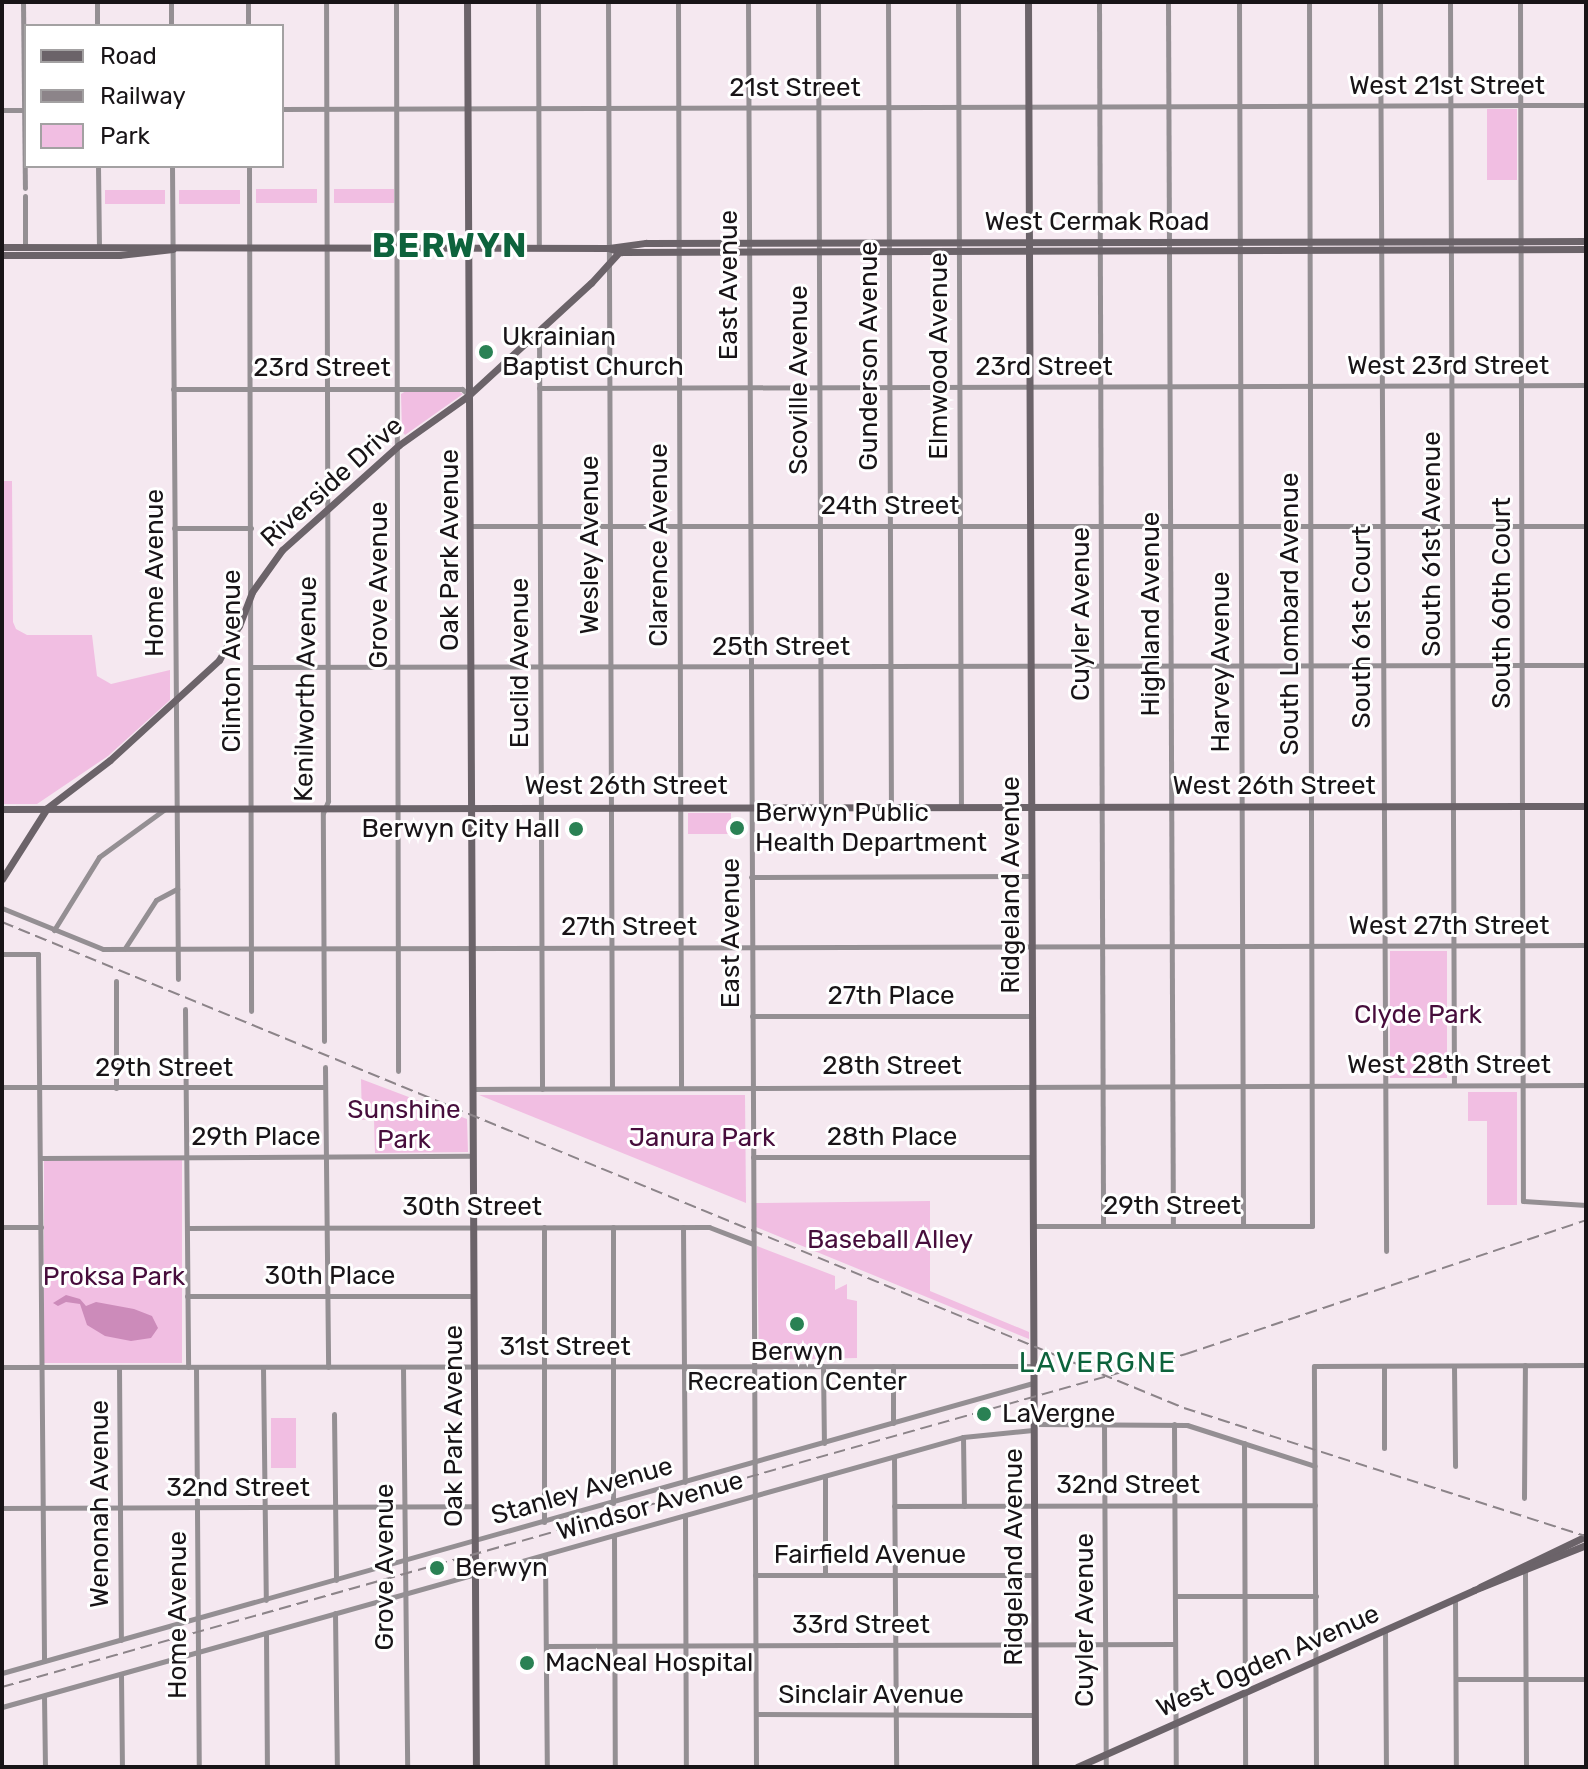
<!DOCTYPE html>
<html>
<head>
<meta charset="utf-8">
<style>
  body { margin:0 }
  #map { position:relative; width:1588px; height:1769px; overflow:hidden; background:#f5e8f0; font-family:Rubik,sans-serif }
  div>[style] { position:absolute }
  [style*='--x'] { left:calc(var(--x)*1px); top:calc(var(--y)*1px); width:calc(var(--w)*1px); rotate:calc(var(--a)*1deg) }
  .green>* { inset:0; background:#f1bee2; transform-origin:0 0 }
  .water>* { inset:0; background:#cc8bba }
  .street>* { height:5px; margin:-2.5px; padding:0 2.5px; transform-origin:2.5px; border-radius:2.5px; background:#948f93 }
  .secondary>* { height:7px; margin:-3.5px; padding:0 3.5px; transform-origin:3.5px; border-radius:3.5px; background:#6b6369 }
  .rail>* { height:2px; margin-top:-1px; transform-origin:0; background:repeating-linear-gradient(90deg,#8c8489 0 12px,transparent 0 18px) }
  .dots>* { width:22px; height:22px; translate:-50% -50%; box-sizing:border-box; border:4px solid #fff; border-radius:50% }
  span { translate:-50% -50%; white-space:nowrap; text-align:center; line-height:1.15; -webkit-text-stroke:6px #fff; paint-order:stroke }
  .street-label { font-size:26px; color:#181417 }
  .poi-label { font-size:26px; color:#181417 }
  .left { translate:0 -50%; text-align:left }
  .right { translate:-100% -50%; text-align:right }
  .park-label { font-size:26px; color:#470d3c }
  .neighbourhood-label { font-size:28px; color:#0d633c; letter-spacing:2px }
  .district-label { font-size:34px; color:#0d633c; font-weight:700; letter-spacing:2px }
  .frame { position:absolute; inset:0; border:4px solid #181417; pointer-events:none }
  .legend { position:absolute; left:24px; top:24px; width:260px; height:144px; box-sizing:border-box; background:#fff; border:2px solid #a3a1a2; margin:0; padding:10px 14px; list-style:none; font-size:24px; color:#181417 }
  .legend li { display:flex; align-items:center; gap:16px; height:40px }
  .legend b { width:40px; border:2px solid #a3a1a2 }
</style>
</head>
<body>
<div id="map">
  <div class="green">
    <i style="left:1487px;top:109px;width:30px;height:71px"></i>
    <i style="left:317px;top:189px;width:14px;height:61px;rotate:90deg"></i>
    <i style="left:334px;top:189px;width:60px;height:14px"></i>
    <i style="left:105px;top:190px;width:60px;height:14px"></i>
    <i style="left:179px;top:190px;width:61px;height:14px"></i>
    <i style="clip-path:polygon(406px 391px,458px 391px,463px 394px,405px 435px,402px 431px,401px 394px)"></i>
    <i style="clip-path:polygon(2px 481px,12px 481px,13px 622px,16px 629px,27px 635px,92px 635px,97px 676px,111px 684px,170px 670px,170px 700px,108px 756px,37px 804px,2px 804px)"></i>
    <i style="left:688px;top:813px;width:43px;height:21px"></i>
    <i style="left:1390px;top:951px;width:57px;height:127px"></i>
    <i style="clip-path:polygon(361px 1079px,467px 1119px,468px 1152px,375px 1153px,374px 1120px,362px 1120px)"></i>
    <i style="clip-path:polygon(1468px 1092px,1517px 1092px,1517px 1205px,1487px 1205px,1487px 1121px,1468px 1121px)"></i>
    <i style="clip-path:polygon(479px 1095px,745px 1095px,746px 1203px)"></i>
    <i style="left:182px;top:1160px;width:203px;height:138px;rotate:90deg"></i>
    <i style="clip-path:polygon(930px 1201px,930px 1291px,1029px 1332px,1029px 1339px,756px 1227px,755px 1203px)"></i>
    <i style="clip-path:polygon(757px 1246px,835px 1276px,835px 1290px,847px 1284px,847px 1299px,857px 1301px,857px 1358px,759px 1360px)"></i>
    <i style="left:271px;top:1418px;width:25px;height:50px"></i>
  </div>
  <div class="water">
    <i style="clip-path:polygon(66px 1295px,80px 1299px,86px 1306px,96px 1302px,134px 1309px,152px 1316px,158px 1328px,151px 1338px,131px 1341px,105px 1336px,87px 1325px,80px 1304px,66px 1302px,58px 1306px,53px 1303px)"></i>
  </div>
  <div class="street">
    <i style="--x:23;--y:2;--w:186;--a:89.4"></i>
    <i style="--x:97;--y:2;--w:24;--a:90"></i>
    <i style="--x:171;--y:2;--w:24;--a:90"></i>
    <i style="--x:248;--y:2;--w:24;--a:90"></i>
    <i style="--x:396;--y:2;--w:1069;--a:89.89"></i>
    <i style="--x:538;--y:2;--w:246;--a:89.8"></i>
    <i style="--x:608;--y:2;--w:1086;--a:89.79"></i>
    <i style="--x:678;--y:2;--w:1086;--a:89.84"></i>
    <i style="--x:748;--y:2;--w:1765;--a:89.74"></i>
    <i style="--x:818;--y:2;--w:804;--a:89.79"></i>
    <i style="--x:888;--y:2;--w:804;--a:89.79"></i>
    <i style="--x:958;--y:2;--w:804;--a:89.79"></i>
    <i style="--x:1099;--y:2;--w:1224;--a:89.81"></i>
    <i style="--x:1168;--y:2;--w:1224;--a:89.77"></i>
    <i style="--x:1239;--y:2;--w:1224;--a:89.81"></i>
    <i style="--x:1380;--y:2;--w:1249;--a:89.72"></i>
    <i style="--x:1450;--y:2;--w:1083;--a:89.79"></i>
    <i style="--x:1520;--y:2;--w:1199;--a:89.86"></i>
    <i style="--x:1523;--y:1201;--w:63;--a:3.6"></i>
    <i style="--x:282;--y:109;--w:1304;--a:-0.18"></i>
    <i style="--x:2;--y:110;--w:23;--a:0"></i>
    <i style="--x:98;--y:166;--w:81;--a:89.3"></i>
    <i style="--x:172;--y:166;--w:813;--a:89.58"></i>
    <i style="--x:249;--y:166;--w:845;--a:89.86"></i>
    <i style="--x:25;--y:196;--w:51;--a:90"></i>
    <i style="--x:539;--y:332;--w:757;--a:89.77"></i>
    <i style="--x:539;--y:388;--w:1047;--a:-0.16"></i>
    <i style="--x:173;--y:389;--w:289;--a:0"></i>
    <i style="--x:462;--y:389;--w:9;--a:41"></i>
    <i style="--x:470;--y:526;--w:1116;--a:0"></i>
    <i style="--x:174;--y:528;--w:77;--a:0"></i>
    <i style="--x:252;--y:667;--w:1334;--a:-0.09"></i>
    <i style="--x:751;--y:877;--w:280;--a:-0.2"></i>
    <i style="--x:2;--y:908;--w:109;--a:22.1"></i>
    <i style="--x:103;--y:949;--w:1483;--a:-0.15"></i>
    <i style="--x:54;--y:930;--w:86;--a:-58.3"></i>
    <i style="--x:99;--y:857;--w:82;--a:-36"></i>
    <i style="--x:125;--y:948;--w:57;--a:-57.1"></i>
    <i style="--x:156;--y:900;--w:24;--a:-28"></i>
    <i style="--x:2;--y:954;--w:36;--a:0"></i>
    <i style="--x:38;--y:954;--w:707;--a:89.51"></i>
    <i style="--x:116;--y:981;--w:107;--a:90"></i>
    <i style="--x:185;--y:1009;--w:358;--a:89.5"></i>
    <i style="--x:752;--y:1016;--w:279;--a:0"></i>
    <i style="--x:324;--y:1041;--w:228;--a:-90.3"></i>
    <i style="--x:323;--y:813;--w:13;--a:-67"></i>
    <i style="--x:328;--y:801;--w:799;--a:-90.14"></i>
    <i style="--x:325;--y:1067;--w:300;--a:89.4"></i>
    <i style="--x:2;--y:1087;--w:323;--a:0"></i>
    <i style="--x:472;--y:1089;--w:1114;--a:-0.21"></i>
    <i style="--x:753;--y:1157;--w:279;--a:0"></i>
    <i style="--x:41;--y:1158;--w:431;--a:-0.3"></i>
    <i style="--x:1033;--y:1226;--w:279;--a:0"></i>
    <i style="--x:1312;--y:1226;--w:1224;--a:-90.14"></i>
    <i style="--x:2;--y:1227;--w:39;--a:0"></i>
    <i style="--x:544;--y:1227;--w:295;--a:90"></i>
    <i style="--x:613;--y:1227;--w:276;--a:90"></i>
    <i style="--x:683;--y:1227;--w:255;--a:89.6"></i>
    <i style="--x:187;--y:1228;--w:522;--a:-0.11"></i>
    <i style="--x:709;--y:1227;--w:47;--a:21.1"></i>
    <i style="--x:187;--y:1296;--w:286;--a:0"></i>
    <i style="--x:823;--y:1366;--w:77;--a:89.3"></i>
    <i style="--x:893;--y:1366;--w:57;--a:90"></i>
    <i style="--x:1384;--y:1366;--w:82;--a:90"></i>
    <i style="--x:1454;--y:1366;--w:100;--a:89.4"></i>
    <i style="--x:2;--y:1367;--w:1031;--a:-0.06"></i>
    <i style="--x:119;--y:1367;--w:273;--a:89.6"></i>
    <i style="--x:196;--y:1367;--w:400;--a:89.6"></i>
    <i style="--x:263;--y:1367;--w:233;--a:89.3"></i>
    <i style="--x:403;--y:1367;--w:400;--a:89.4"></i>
    <i style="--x:334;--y:1414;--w:166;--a:89.3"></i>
    <i style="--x:1034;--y:1424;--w:153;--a:0.4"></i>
    <i style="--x:1187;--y:1425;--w:134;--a:17.8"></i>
    <i style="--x:1104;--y:1424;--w:343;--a:89.7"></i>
    <i style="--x:1174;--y:1424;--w:343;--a:89.7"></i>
    <i style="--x:963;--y:1437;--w:69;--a:89.2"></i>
    <i style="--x:1244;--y:1443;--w:324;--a:89.8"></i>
    <i style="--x:894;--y:1457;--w:310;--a:89.6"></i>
    <i style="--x:825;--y:1476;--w:99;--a:90"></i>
    <i style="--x:1524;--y:1498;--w:133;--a:-89.6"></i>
    <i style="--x:894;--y:1506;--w:421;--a:-0.1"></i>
    <i style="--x:2;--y:1508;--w:472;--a:-0.2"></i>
    <i style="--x:685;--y:1516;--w:251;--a:89.8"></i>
    <i style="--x:614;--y:1537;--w:230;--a:89.8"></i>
    <i style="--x:545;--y:1556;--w:211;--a:89.5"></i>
    <i style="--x:1525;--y:1572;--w:195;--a:89.7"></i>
    <i style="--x:755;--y:1575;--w:279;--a:0"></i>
    <i style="--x:1175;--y:1596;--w:141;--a:0"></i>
    <i style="--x:1455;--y:1599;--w:168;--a:89.7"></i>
    <i style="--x:335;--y:1613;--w:154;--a:89.3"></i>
    <i style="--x:1385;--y:1630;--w:137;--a:89.6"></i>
    <i style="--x:266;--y:1633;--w:134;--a:89.6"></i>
    <i style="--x:546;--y:1646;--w:629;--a:-0.18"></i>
    <i style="--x:2;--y:1673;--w:1071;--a:-15.71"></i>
    <i style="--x:121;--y:1675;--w:92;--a:89.4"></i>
    <i style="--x:1456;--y:1679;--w:130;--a:0"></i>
    <i style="--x:44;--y:1696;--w:71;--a:89.2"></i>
    <i style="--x:2;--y:1707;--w:998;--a:-15.69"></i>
    <i style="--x:963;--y:1437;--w:70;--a:-5.7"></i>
    <i style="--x:756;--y:1714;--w:279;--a:0.2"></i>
    <i style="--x:1316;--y:1767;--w:401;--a:-90.3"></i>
    <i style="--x:1314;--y:1366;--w:272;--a:-0.2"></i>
  </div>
  <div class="secondary">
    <i style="--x:467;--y:2;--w:1765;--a:89.71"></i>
    <i style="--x:1028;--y:2;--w:1765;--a:89.77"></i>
    <i style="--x:2;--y:247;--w:606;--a:0.09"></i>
    <i style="--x:608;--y:248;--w:14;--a:17"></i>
    <i style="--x:621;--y:252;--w:965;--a:-0.18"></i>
    <i style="--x:609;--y:248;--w:37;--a:-8"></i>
    <i style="--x:646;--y:243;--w:940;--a:-0.12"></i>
    <i style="--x:2;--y:255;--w:117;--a:0"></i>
    <i style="--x:119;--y:255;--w:54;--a:-6.3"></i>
    <i style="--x:2;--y:809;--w:1584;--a:-0.11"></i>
    <i style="--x:2;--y:879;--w:84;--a:-57.6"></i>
    <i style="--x:47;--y:808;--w:79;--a:-37.3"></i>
    <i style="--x:110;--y:760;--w:148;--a:-42.5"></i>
    <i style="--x:219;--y:660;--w:39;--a:-60"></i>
    <i style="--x:239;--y:626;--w:36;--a:-69"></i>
    <i style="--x:252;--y:592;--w:52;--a:-54.5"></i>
    <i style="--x:282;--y:550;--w:157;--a:-41.9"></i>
    <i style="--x:399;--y:445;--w:86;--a:-35.5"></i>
    <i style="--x:469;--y:395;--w:166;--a:-42.6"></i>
    <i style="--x:591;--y:283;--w:45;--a:-47.7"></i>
    <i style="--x:1480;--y:1587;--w:118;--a:-25.7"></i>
    <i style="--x:1077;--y:1767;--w:435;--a:-24"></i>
    <i style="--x:1474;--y:1590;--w:121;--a:-21.9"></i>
  </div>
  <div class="rail">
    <i style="--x:2;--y:922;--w:1278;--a:22.35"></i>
    <i style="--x:1184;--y:1408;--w:422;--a:17.7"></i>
    <i style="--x:2;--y:1687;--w:1230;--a:-15.71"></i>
    <i style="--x:1186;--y:1354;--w:422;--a:-18.5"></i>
  </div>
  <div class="dots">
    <i style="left:486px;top:352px;background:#2a8154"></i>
    <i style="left:737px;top:828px;background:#2a8154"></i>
    <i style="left:576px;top:829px;background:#2a8154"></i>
    <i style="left:797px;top:1324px;background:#2a8154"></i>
    <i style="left:984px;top:1414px;background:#2a8154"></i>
    <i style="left:437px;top:1568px;background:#2a8154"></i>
    <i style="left:527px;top:1663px;background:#2a8154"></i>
  </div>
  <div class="street-label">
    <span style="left:1447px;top:86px">West 21st Street</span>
    <span style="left:795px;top:88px">21st Street</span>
    <span style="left:1097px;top:222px">West Cermak Road</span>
    <span style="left:729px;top:285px;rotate:-90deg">East Avenue</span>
    <span style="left:869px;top:356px;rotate:-90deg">Gunderson Avenue</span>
    <span style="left:939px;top:356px;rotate:-90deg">Elmwood Avenue</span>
    <span style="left:1448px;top:366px">West 23rd Street</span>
    <span style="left:1044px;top:367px">23rd Street</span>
    <span style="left:322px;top:368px">23rd Street</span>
    <span style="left:799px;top:380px;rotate:-90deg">Scoville Avenue</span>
    <span style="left:332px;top:482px;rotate:-42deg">Riverside Drive</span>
    <span style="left:890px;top:506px">24th Street</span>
    <span style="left:1432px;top:544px;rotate:-90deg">South 61st Avenue</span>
    <span style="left:590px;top:545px;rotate:-90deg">Wesley Avenue</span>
    <span style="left:659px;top:545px;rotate:-90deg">Clarence Avenue</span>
    <span style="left:450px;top:550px;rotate:-90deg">Oak Park Avenue</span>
    <span style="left:155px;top:573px;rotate:-90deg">Home Avenue</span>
    <span style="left:379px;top:585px;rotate:-90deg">Grove Avenue</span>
    <span style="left:1502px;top:603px;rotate:-90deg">South 60th Court</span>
    <span style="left:1081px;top:614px;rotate:-90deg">Cuyler Avenue</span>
    <span style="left:1151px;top:614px;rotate:-90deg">Highland Avenue</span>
    <span style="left:1290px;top:614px;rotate:-90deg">South Lombard Avenue</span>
    <span style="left:1362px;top:627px;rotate:-90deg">South 61st Court</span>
    <span style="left:781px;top:647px">25th Street</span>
    <span style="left:232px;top:661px;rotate:-90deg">Clinton Avenue</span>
    <span style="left:1221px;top:662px;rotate:-90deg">Harvey Avenue</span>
    <span style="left:520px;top:663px;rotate:-90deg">Euclid Avenue</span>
    <span style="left:306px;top:689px;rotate:-89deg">Kenilworth Avenue</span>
    <span style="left:626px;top:786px">West 26th Street</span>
    <span style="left:1274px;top:786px">West 26th Street</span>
    <span style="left:1011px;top:885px;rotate:-90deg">Ridgeland Avenue</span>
    <span style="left:1449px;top:926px">West 27th Street</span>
    <span style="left:629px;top:927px">27th Street</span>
    <span style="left:731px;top:933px;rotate:-90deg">East Avenue</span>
    <span style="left:891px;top:996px">27th Place</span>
    <span style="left:1449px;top:1065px">West 28th Street</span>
    <span style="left:892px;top:1066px">28th Street</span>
    <span style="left:164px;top:1068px">29th Street</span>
    <span style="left:256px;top:1137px">29th Place</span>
    <span style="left:892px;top:1137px">28th Place</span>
    <span style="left:1172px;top:1206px">29th Street</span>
    <span style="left:472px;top:1207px">30th Street</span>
    <span style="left:330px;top:1276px">30th Place</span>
    <span style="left:565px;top:1347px">31st Street</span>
    <span style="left:454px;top:1426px;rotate:-90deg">Oak Park Avenue</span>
    <span style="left:1128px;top:1485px">32nd Street</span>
    <span style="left:238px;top:1488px">32nd Street</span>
    <span style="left:582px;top:1491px;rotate:-16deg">Stanley Avenue</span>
    <span style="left:100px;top:1504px;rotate:-90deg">Wenonah Avenue</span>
    <span style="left:650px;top:1506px;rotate:-16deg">Windsor Avenue</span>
    <span style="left:870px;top:1555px">Fairfield Avenue</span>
    <span style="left:1014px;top:1557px;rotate:-90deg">Ridgeland Avenue</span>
    <span style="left:385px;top:1567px;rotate:-90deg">Grove Avenue</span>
    <span style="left:178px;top:1615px;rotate:-90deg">Home Avenue</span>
    <span style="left:1085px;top:1620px;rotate:-90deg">Cuyler Avenue</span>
    <span style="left:861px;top:1625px">33rd Street</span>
    <span style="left:1268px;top:1661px;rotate:-24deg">West Ogden Avenue</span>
    <span style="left:871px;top:1695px">Sinclair Avenue</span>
  </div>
  <div class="poi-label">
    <span class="left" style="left:502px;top:352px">Ukrainian<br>Baptist Church</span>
    <span class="left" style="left:755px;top:828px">Berwyn Public<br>Health Department</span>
    <span class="right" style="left:560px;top:829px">Berwyn City Hall</span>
    <span style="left:797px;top:1367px">Berwyn<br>Recreation Center</span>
    <span class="left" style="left:1002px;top:1414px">LaVergne</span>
    <span class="left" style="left:455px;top:1568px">Berwyn</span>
    <span class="left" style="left:545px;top:1663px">MacNeal Hospital</span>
  </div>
  <div class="park-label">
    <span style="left:1418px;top:1015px">Clyde Park</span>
    <span style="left:404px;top:1125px">Sunshine<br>Park</span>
    <span style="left:702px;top:1138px">Janura Park</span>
    <span style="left:890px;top:1240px">Baseball Alley</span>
    <span style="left:114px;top:1277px">Proksa Park</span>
  </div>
  <div class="neighbourhood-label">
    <span style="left:1098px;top:1363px">LAVERGNE</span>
  </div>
  <div class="district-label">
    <span style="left:450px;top:246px">BERWYN</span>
  </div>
  <div class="frame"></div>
  <ul class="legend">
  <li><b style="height:10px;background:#6b6369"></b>Road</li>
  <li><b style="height:10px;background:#8c8489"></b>Railway</li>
  <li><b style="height:22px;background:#f1bee2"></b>Park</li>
  </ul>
</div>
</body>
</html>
